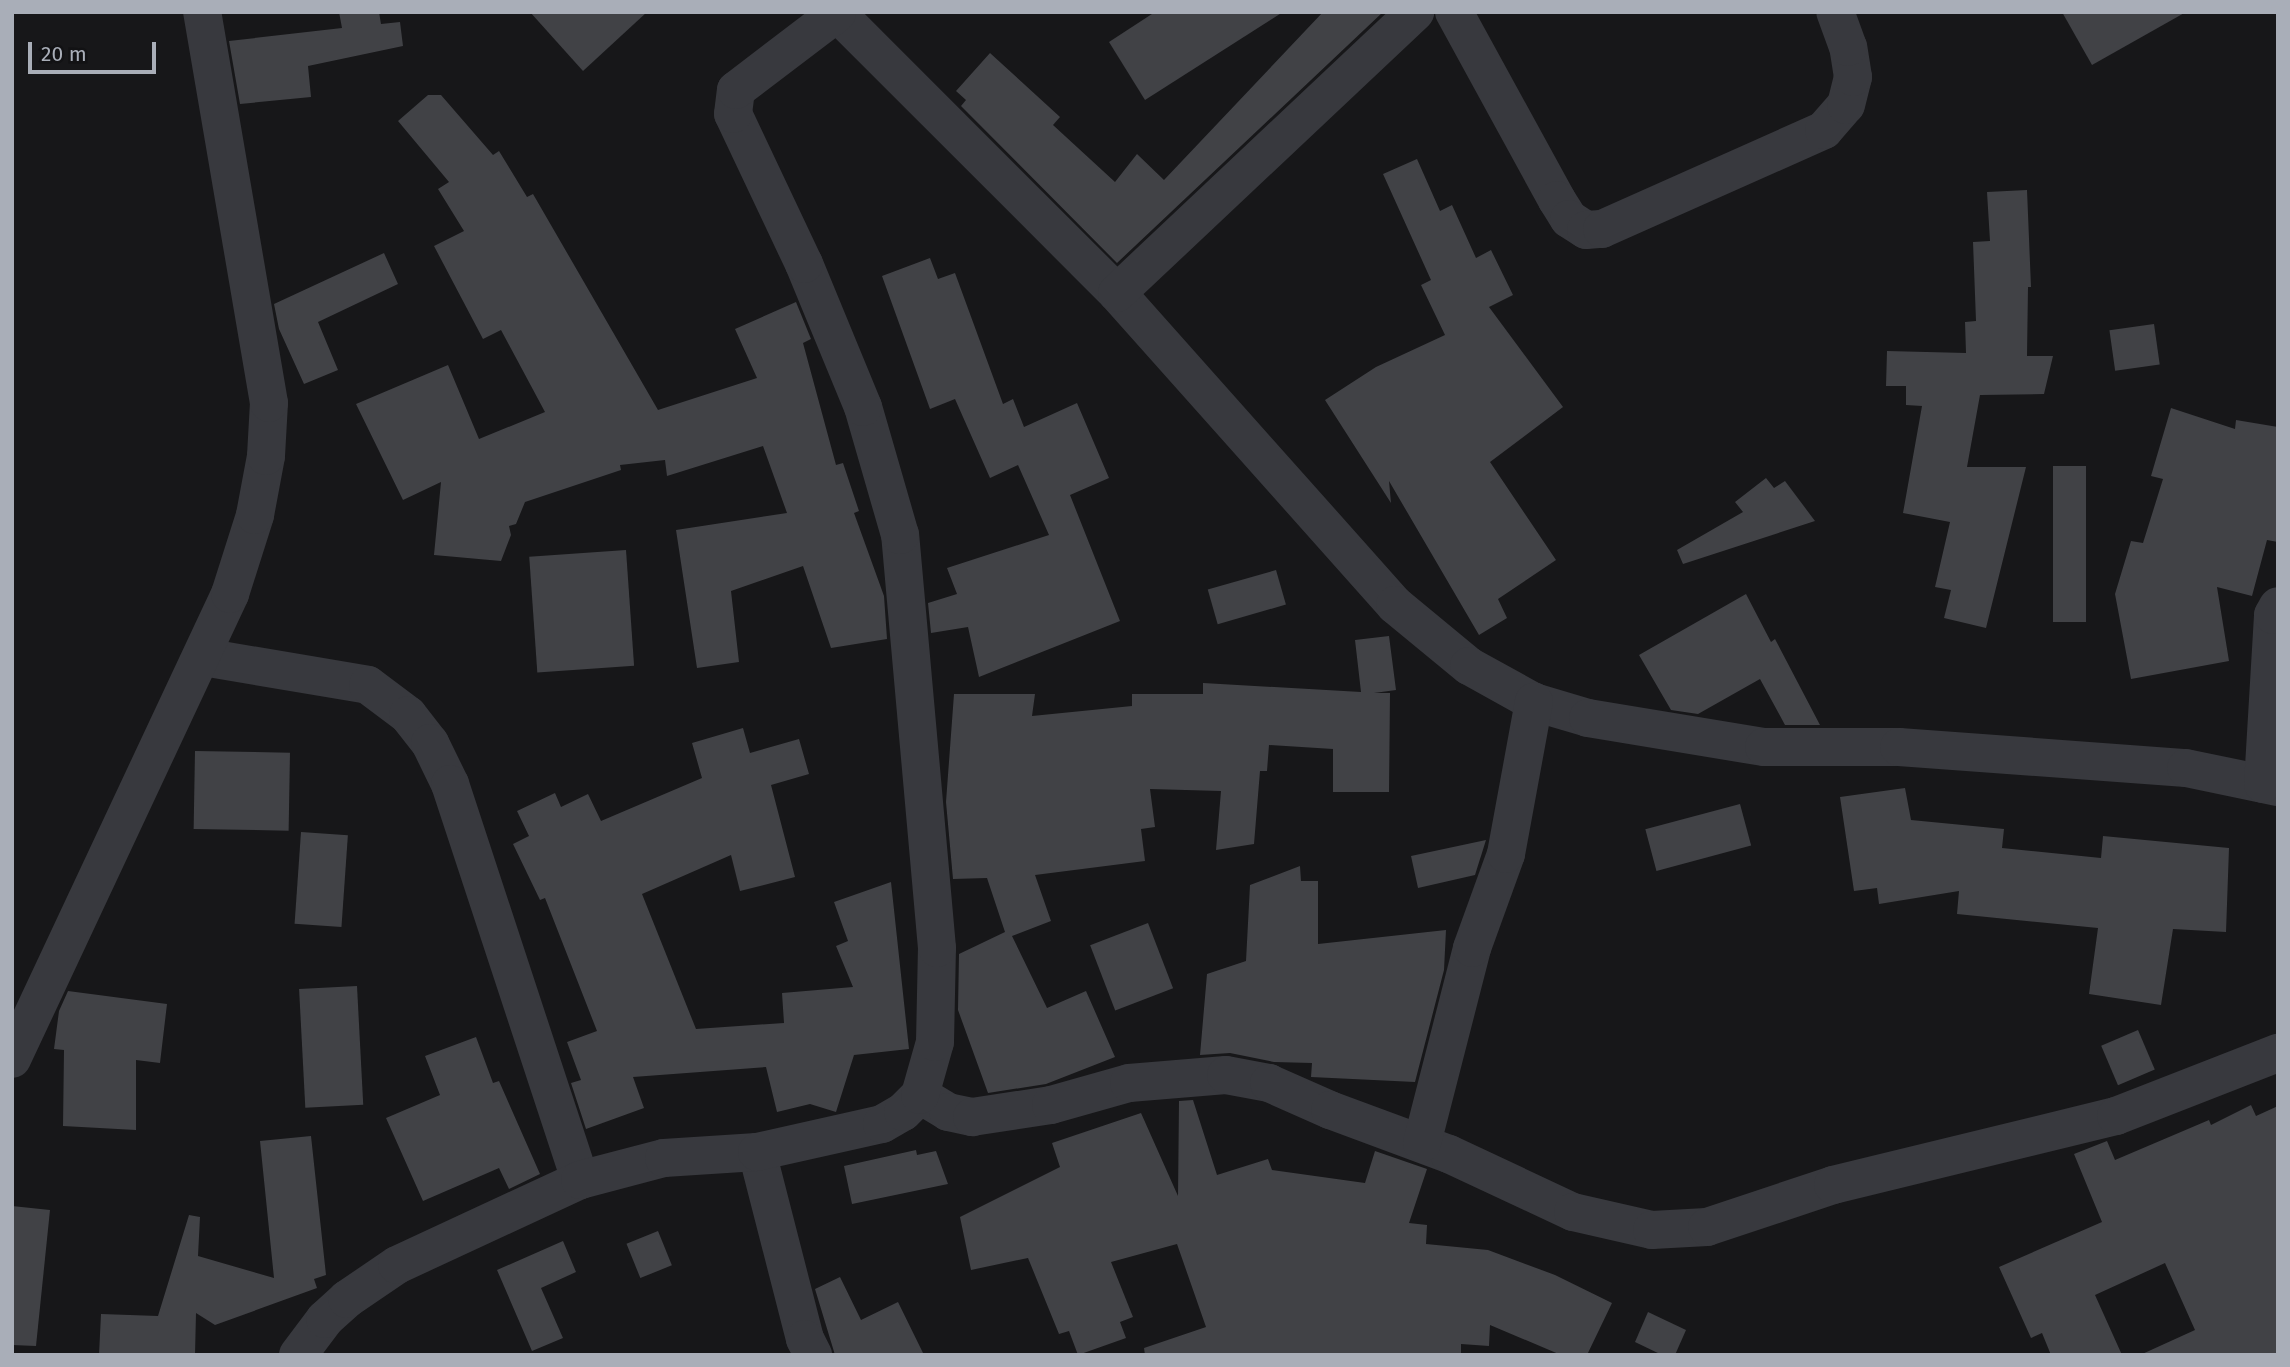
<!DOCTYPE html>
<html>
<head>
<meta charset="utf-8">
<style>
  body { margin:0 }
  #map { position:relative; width:2290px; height:1367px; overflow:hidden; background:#171719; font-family:"Fira Sans",sans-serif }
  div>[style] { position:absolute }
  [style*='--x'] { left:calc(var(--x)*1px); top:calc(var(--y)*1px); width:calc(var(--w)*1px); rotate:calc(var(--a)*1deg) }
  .building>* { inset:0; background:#414246; transform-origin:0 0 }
  .street>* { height:38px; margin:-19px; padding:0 19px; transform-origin:19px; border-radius:19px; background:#38393e }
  span { translate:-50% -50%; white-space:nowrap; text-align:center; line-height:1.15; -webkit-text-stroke:6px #121214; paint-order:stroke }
  .frame { position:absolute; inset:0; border:14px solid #a9aeb8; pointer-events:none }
  .scale { position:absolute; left:28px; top:42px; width:128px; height:32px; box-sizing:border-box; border:4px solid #a9aeb8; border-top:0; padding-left:9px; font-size:21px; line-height:24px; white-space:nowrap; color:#a9aeb8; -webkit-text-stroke:5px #121214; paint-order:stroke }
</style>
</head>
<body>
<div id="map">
  <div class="building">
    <i style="clip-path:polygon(339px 12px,379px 12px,381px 24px,400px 22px,403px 46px,308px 66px,311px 97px,240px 104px,229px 41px,342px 28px)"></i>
    <i style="clip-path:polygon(530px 12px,647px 12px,583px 71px)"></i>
    <i style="clip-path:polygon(1155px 12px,1283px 12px,1145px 100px,1109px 42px)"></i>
    <i style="clip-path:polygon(1323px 12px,1383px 12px,1117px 263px,961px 106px,966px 100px,956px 91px,990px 53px,1060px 117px,1053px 125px,1115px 182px,1137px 154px,1164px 180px)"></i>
    <i style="clip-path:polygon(2062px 12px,2186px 12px,2092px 65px)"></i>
    <i style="clip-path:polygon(428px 95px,441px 95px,493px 155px,499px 151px,527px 197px,533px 194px,658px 410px,757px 378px,735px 329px,796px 302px,811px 339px,803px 343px,836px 465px,843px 463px,859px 511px,854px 513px,884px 596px,887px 639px,831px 648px,803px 566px,731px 591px,739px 662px,697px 668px,676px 530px,787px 513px,763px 446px,667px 476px,665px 460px,620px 465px,621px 470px,525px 502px,516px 524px,509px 526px,511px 535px,501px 561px,434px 555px,441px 482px,403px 500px,356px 404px,448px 365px,479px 439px,545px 412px,501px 330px,483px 339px,434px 246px,464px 231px,438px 189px,449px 182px,398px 121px)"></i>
    <i style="clip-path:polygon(1417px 159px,1440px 211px,1452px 205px,1476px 258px,1491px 250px,1513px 295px,1489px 307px,1563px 407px,1490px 462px,1556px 560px,1498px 599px,1507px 618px,1479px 635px,1389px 481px,1391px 503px,1325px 400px,1376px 367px,1445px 335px,1421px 285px,1431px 280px,1383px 174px)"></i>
    <i style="clip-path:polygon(2027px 190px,2031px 287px,2028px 287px,2027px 356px,2053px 356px,2044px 394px,1980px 395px,1967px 467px,2026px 467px,1986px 628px,1944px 618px,1951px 590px,1935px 587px,1950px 522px,1903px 513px,1922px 406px,1906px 405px,1906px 386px,1886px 386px,1887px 351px,1966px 353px,1965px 322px,1976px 321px,1973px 242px,1990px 241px,1987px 192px)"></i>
    <i style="clip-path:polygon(384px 253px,398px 284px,318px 322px,338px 370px,304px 384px,279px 329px,274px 304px)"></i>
    <i style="clip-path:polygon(930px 258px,938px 279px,955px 273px,1003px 404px,1013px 399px,1024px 427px,1077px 403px,1109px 478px,1070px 495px,1120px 621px,979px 677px,968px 627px,931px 633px,928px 603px,957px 594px,947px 568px,1049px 535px,1018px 465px,990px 478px,955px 399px,930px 409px,882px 276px)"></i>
    <i style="left:2154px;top:324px;width:41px;height:45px;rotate:82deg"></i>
    <i style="clip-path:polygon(2171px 408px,2235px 429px,2236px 420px,2278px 427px,2278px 542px,2267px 540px,2252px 596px,2217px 587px,2229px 661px,2131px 679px,2115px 594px,2131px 541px,2143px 543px,2163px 479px,2151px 476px)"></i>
    <i style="left:2053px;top:466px;width:33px;height:156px"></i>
    <i style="clip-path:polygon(1766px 478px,1774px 488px,1785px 481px,1815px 521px,1683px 564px,1677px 550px,1743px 512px,1735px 502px)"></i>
    <i style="left:626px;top:550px;width:116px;height:97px;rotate:86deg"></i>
    <i style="left:1276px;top:570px;width:36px;height:71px;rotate:74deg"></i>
    <i style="clip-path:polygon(1746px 594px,1771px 642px,1775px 639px,1820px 725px,1785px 725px,1760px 679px,1698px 714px,1671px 710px,1639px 655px)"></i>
    <i style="clip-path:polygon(1389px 636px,1396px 690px,1374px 693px,1390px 693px,1389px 792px,1333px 792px,1333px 749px,1269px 745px,1267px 771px,1260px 771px,1254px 844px,1216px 850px,1221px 791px,1150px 789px,1155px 827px,1141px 829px,1145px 861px,1035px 875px,1051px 921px,1012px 936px,1047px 1008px,1086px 991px,1115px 1057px,1046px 1084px,988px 1093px,958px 1010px,959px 954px,1005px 932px,987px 878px,953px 879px,946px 802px,954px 694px,1035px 694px,1032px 716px,1132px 706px,1132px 694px,1203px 694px,1203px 683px,1361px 692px,1355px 640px)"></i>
    <i style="clip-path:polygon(743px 728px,750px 753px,799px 739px,809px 774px,771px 785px,795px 877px,740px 891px,731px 855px,642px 894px,696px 1029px,784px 1023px,782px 993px,853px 987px,836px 946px,848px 941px,834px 902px,891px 882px,909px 1049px,854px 1055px,836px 1112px,810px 1104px,777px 1112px,766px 1067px,633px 1077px,644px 1108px,586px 1129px,571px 1083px,581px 1080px,567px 1042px,597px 1031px,545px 898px,540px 900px,513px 844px,529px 836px,517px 811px,555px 793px,561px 807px,588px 794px,601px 821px,702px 778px,692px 743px)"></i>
    <i style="left:195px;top:751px;width:95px;height:78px;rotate:1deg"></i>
    <i style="clip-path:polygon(1905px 788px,1911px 820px,2004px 829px,2002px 848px,2101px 858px,2103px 836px,2229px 848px,2226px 932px,2173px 929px,2161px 1005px,2089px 994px,2098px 928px,1957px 914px,1959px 891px,1879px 904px,1877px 888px,1854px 891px,1840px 797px)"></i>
    <i style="left:1740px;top:804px;width:43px;height:98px;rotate:75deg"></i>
    <i style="left:301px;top:832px;width:47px;height:92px;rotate:4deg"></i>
    <i style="clip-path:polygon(1486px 840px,1475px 875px,1418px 888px,1411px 856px)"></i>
    <i style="clip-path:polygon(1300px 866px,1301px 881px,1318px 881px,1318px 944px,1446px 930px,1444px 970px,1415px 1082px,1311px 1077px,1312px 1063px,1274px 1062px,1230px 1053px,1200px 1055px,1207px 974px,1246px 961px,1250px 885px)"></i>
    <i style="left:1148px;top:923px;width:70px;height:62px;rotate:69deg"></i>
    <i style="left:357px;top:986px;width:119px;height:58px;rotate:87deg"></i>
    <i style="clip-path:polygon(68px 991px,167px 1004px,160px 1063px,136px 1060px,136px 1130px,63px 1126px,64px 1050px,54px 1049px,59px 1011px)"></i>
    <i style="left:2138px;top:1030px;width:43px;height:40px;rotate:67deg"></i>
    <i style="clip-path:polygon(476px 1037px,493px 1083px,499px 1081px,540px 1174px,509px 1189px,499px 1168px,423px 1201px,386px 1118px,440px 1095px,425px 1056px)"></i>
    <i style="clip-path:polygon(1193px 1100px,1217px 1175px,1268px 1159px,1272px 1170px,1365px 1183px,1375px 1151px,1427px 1169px,1409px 1223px,1427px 1225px,1426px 1244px,1488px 1250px,1555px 1275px,1612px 1303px,1587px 1355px,1561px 1355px,1490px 1325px,1489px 1346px,1461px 1344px,1461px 1355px,1145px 1355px,1144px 1348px,1206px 1327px,1177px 1244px,1111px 1262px,1133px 1317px,1120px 1322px,1126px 1338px,1078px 1355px,1069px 1331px,1059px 1334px,1028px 1258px,971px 1270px,960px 1217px,1060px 1167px,1052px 1143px,1141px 1113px,1178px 1196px,1179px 1101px)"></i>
    <i style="clip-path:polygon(2251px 1105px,2256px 1116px,2278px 1106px,2278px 1355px,2140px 1355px,2195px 1330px,2165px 1263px,2095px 1295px,2122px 1355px,2051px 1355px,2042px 1333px,2031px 1338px,1999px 1267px,2102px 1222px,2074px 1154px,2107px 1141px,2115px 1160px,2209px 1120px,2211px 1125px)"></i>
    <i style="clip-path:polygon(311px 1136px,326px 1275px,314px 1279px,317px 1288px,215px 1325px,196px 1313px,195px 1355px,99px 1355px,101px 1314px,158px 1316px,189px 1215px,200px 1217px,198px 1256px,274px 1278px,260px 1141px)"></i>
    <i style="clip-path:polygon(916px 1150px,917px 1155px,936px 1151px,948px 1184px,852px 1204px,844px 1166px)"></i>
    <i style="clip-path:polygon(12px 1206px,50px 1210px,36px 1346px,12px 1345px)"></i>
    <i style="left:658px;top:1231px;width:37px;height:34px;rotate:68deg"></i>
    <i style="clip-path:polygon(563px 1241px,576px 1272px,541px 1288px,563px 1338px,532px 1351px,497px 1270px)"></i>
    <i style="clip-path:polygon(840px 1277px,861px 1320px,898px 1302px,924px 1355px,835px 1355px,815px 1289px)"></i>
    <i style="clip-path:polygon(1648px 1312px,1686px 1330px,1675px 1355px,1662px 1355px,1635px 1342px)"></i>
  </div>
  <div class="street">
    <i style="--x:836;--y:12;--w:397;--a:45"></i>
    <i style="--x:1117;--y:293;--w:418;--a:48.3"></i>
    <i style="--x:1395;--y:605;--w:96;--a:39.5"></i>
    <i style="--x:1469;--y:666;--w:74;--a:29"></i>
    <i style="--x:1534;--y:702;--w:56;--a:16.5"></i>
    <i style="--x:1588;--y:718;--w:178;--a:9.4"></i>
    <i style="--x:1764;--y:747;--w:135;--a:0"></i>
    <i style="--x:1899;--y:747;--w:288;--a:4.2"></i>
    <i style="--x:2186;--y:768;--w:94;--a:11.7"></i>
    <i style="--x:1454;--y:12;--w:214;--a:61.3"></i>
    <i style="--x:1557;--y:200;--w:22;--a:58"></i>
    <i style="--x:1569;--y:219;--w:20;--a:33"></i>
    <i style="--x:1586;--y:230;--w:16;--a:-4"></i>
    <i style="--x:1602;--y:229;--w:243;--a:-24"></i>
    <i style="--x:1824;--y:130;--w:33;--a:-49"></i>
    <i style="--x:1846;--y:105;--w:29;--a:-76"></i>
    <i style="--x:1853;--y:77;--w:30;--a:-99"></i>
    <i style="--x:1848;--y:47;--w:37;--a:-110"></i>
    <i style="--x:1117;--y:293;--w:410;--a:-43.3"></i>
    <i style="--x:203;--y:657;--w:167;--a:9.6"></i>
    <i style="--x:368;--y:685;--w:50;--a:36.9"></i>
    <i style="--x:408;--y:715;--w:36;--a:52"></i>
    <i style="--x:430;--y:743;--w:46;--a:64"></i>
    <i style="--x:450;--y:784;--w:417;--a:71.8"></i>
    <i style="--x:2263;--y:784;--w:169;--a:-86.6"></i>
    <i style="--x:2273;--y:615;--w:10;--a:-61"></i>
    <i style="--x:12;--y:1059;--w:514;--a:-64.88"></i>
    <i style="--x:230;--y:594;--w:83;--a:-72.4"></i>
    <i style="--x:255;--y:515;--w:60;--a:-79.4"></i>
    <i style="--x:266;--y:456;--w:53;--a:-86.8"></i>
    <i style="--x:269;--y:403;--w:397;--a:-99.7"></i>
    <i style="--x:920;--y:1095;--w:33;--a:31"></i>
    <i style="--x:948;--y:1112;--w:25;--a:12"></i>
    <i style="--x:972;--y:1117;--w:80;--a:-8.6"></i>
    <i style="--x:1051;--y:1105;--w:81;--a:-15.8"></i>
    <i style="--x:1129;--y:1083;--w:97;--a:-4.7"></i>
    <i style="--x:1226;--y:1075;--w:44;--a:10.5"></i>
    <i style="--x:1269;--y:1083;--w:67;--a:23.9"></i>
    <i style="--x:1330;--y:1110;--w:127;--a:20.3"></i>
    <i style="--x:1449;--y:1154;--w:137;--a:25.1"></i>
    <i style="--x:1573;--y:1212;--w:81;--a:12.8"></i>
    <i style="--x:1652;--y:1230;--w:55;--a:-3.1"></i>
    <i style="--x:1707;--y:1227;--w:133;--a:-18.4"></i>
    <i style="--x:1833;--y:1185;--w:291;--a:-13.7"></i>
    <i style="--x:2116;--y:1116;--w:174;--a:-21.3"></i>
    <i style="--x:1422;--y:1143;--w:201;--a:-75.6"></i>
    <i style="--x:1472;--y:948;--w:100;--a:-70.1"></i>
    <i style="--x:1506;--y:854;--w:155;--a:-79.6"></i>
    <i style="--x:757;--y:1152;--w:193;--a:75.6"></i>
    <i style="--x:805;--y:1339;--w:18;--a:63"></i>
    <i style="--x:298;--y:1355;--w:45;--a:-53.1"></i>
    <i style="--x:325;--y:1319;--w:30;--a:-42"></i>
    <i style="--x:347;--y:1299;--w:60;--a:-34.2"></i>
    <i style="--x:397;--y:1265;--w:202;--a:-24.9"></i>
    <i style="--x:580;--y:1180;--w:87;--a:-14.7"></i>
    <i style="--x:664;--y:1158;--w:93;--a:-3.7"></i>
    <i style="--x:757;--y:1152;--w:128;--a:-12.6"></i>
    <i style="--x:882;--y:1124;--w:24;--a:-30"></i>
    <i style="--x:903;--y:1112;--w:24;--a:-45"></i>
    <i style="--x:920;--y:1095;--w:55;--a:-74.2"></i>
    <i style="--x:935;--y:1042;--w:94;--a:-88.8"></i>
    <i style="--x:937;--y:948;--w:415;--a:-95.1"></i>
    <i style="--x:900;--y:535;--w:133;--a:-106.1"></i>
    <i style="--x:863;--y:407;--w:155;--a:-112.4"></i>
    <i style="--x:804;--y:264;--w:166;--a:-115.3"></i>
    <i style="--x:733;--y:114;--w:24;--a:-83"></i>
    <i style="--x:736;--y:90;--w:127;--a:-37.3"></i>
  </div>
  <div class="frame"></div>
  <div class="scale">20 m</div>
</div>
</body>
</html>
